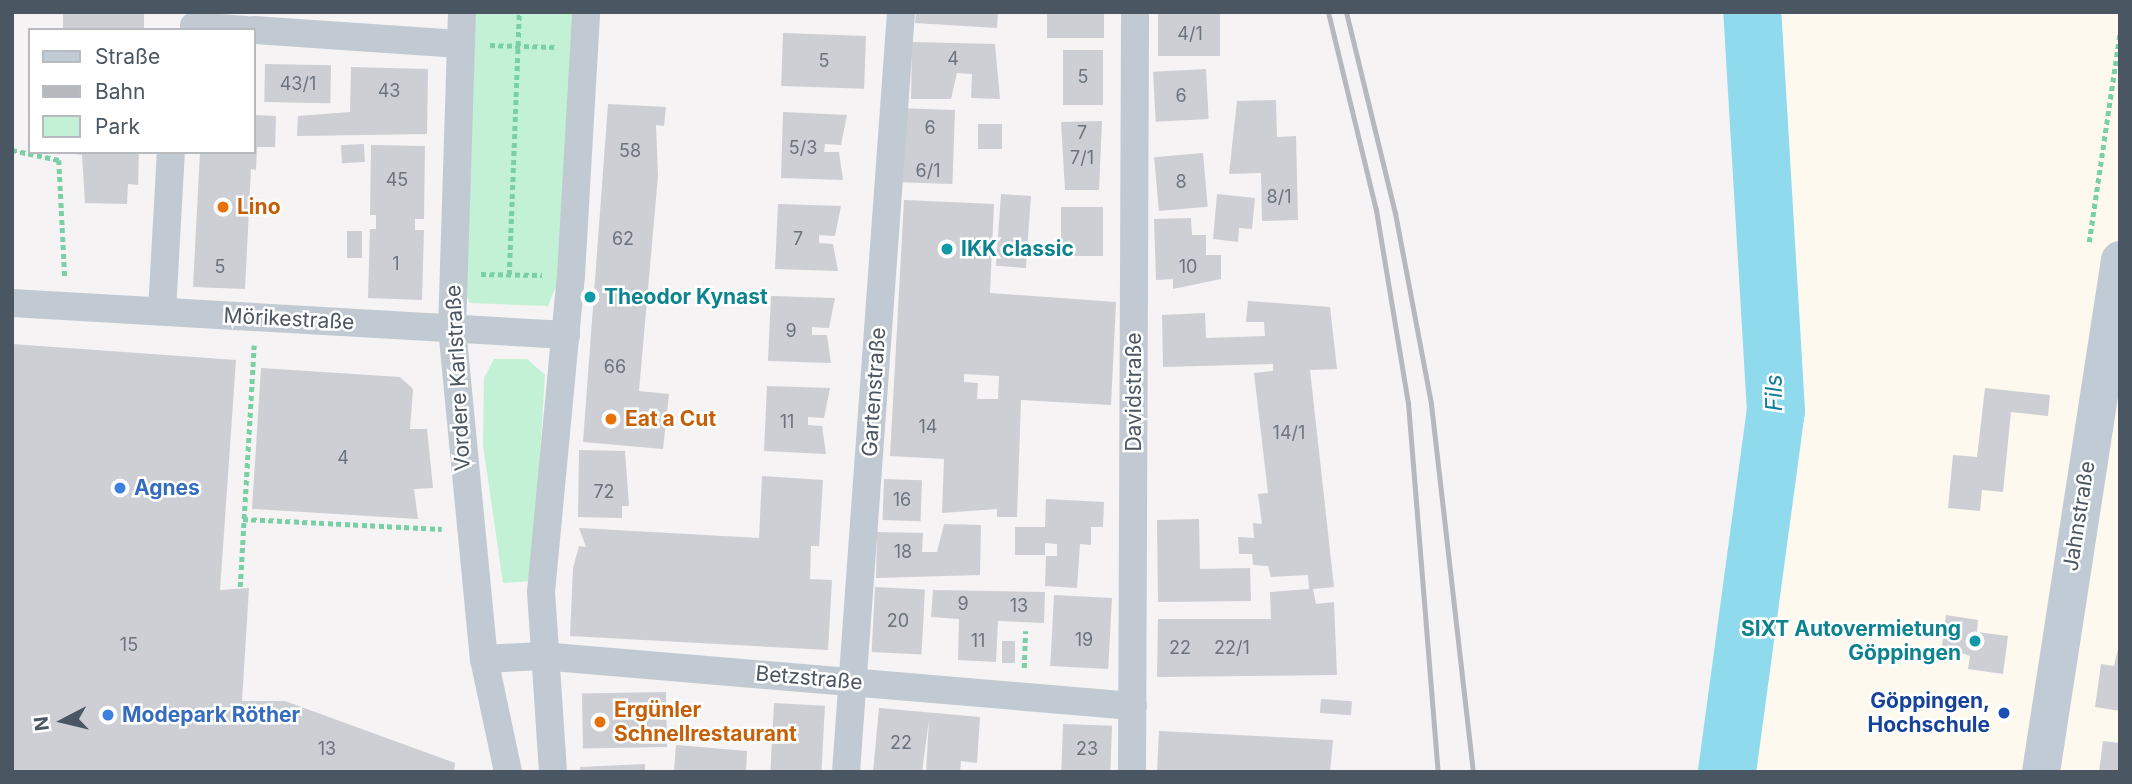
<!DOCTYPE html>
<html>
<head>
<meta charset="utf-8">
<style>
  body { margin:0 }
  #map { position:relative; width:2132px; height:784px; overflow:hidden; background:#f5f3f3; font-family:Inter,sans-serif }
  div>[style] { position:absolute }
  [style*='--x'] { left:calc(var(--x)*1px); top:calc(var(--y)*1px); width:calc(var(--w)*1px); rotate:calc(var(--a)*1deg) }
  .commercial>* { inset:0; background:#fdf9ef; transform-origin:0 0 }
  .green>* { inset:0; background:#c3f1d5 }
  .river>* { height:58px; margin:-29px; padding:0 29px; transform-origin:29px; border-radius:29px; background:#90daee }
  .building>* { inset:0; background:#cdcfd5; transform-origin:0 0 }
  .path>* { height:4.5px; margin-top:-2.25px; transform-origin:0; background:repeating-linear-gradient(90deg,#7ad0a6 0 5px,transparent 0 8.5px) }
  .minor>* { height:28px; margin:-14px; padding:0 14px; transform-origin:14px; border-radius:14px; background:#c1cad2 }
  .secondary>* { height:38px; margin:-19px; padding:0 19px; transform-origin:19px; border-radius:19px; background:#c1cbd6 }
  .rail>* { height:5px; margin:-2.5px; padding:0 2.5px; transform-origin:2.5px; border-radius:2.5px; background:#b5b8bd }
  .dots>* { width:19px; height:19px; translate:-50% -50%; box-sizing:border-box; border:4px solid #fff; border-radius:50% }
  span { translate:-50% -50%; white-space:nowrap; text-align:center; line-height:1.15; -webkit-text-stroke:5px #fff; paint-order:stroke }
  .number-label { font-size:18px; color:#6b747e }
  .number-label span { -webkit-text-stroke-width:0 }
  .food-label { font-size:21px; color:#c56008; font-weight:700 }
  .left { translate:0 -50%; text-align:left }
  .culture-label { font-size:21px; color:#0d838f; font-weight:700 }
  .right { translate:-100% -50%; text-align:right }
  .street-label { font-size:21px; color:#4a5661 }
  .shop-label { font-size:21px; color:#366cbe; font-weight:700 }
  .transit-label { font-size:21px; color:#164399; font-weight:700 }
  .water-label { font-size:23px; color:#0c7c9b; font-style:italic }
  .frame { position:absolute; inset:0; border:14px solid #4a5661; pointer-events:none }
  .legend { position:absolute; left:28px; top:28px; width:228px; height:126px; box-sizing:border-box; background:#fff; border:2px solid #b7bbc0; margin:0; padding:9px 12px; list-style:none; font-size:21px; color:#4a5661 }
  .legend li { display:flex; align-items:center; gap:14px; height:35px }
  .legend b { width:35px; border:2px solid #b7bbc0 }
  .north { position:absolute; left:28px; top:686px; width:70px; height:70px; -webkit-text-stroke:5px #fff; paint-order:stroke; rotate:263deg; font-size:19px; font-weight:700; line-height:28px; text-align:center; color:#4a5661 }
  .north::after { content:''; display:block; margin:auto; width:24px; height:32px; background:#4a5661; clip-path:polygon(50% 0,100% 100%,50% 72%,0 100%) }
</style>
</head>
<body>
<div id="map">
  <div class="commercial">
    <i style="left:1756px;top:12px;width:364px;height:760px"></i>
  </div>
  <div class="green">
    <i style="clip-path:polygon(472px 12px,576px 12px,563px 269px,548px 306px,470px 303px,461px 285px)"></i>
    <i style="clip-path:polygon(494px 359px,527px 359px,545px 375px,532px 581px,503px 583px,483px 445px,484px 378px)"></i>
  </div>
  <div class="river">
    <i style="--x:1727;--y:772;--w:364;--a:-82.3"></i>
    <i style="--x:1776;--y:411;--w:400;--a:-93.4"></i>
  </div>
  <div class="building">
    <i style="left:63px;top:12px;width:81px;height:18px"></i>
    <i style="clip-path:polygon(916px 12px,998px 12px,997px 28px,915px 23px)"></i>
    <i style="left:1047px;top:12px;width:57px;height:26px"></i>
    <i style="left:1158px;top:12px;width:62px;height:44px"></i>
    <i style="left:783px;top:33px;width:83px;height:53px;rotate:2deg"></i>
    <i style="clip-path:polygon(912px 42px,995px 44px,1000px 99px,971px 98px,972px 74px,957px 73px,951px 99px,911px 99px)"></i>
    <i style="left:1063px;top:50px;width:40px;height:55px"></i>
    <i style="left:265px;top:64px;width:66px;height:38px;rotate:1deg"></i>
    <i style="clip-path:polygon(351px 67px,428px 69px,427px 134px,297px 136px,298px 116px,350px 112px)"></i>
    <i style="left:1206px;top:69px;width:50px;height:53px;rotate:87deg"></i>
    <i style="clip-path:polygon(1276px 100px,1277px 137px,1296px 136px,1298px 220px,1262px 221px,1261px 173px,1229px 174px,1237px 101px)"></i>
    <i style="clip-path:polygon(608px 104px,666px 107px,664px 126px,656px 125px,658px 176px,639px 391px,669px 394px,663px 449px,583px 442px)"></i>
    <i style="left:955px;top:110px;width:74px;height:51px;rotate:92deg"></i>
    <i style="clip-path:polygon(783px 112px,847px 115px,841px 145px,825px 144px,824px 152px,839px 152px,843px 180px,781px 178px)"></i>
    <i style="clip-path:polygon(254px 115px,276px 116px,275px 147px,257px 147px,256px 170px,251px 169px,245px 289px,193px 287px,200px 152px,254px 152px)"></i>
    <i style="clip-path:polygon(1102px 121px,1099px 190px,1065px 190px,1061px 122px)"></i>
    <i style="left:978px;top:124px;width:24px;height:25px"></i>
    <i style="left:364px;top:144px;width:18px;height:23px;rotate:87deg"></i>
    <i style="clip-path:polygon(371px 145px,425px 146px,424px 219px,415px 219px,415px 230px,424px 230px,422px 300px,368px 298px,370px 229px,376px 229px,376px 215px,370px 215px)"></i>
    <i style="clip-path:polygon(62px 152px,139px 152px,138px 185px,128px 184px,127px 204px,85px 203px,82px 155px)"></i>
    <i style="left:1203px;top:153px;width:54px;height:49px;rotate:85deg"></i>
    <i style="left:1001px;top:194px;width:30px;height:72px;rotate:4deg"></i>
    <i style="clip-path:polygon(1217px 194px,1255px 198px,1252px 229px,1239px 228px,1238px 242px,1213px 239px)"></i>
    <i style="clip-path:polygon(evenodd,904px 200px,994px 204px,990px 293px,1116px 302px,1111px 405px,1021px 400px,1017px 517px,997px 517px,997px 509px,942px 513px,944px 459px,890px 456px,904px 200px,964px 374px,999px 376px,998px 399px,977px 399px,978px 383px,964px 382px,964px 374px)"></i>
    <i style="clip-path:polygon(778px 204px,841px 206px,835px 236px,819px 235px,819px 243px,833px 244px,838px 271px,775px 269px)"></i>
    <i style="left:1061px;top:207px;width:42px;height:49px"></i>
    <i style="clip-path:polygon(1191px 218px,1192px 235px,1206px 235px,1206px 255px,1221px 255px,1221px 279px,1173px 289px,1173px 279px,1156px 280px,1154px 219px)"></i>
    <i style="left:347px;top:231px;width:15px;height:27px"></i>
    <i style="clip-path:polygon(771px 296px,835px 298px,829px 328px,812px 327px,812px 335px,827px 335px,831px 363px,768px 361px)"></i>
    <i style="clip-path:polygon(1248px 301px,1330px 307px,1337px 369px,1310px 370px,1334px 587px,1313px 589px,1316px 604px,1334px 602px,1337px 675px,1157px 677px,1158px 619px,1271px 619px,1270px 592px,1309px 589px,1308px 575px,1271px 577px,1268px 566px,1253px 565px,1252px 554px,1239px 554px,1238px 537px,1254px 538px,1253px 523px,1262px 524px,1258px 494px,1268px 493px,1254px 373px,1273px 371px,1273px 364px,1163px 367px,1162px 315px,1205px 313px,1206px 338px,1265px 336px,1264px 322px,1246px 322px)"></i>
    <i style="clip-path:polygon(12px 344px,236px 360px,220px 590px,249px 588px,242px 701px,285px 701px,455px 763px,454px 772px,12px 772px)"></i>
    <i style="clip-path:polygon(261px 368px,400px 377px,413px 389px,410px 429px,427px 429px,433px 488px,414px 489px,418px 519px,252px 509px)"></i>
    <i style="clip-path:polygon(767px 386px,830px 388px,824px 418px,808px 417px,808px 425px,822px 426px,826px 454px,764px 451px)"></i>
    <i style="clip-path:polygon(1985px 388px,2050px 395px,2048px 416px,2011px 412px,2003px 492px,1982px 490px,1980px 511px,1948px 508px,1953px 455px,1977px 457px)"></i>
    <i style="clip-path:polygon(579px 450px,625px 451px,629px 506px,622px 506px,622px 518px,578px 517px)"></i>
    <i style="clip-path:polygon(762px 476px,823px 480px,819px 546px,811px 546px,810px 579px,832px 580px,828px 650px,570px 636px,573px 568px,579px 546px,586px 547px,579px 528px,759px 538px)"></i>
    <i style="left:884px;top:479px;width:38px;height:41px;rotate:2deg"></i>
    <i style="clip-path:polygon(1046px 499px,1104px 502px,1103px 527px,1091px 527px,1091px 545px,1080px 544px,1077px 588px,1045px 586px,1046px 556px,1057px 556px,1057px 544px,1045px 543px,1045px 555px,1015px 555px,1015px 527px,1045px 527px)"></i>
    <i style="clip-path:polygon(1199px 519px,1200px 569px,1250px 568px,1251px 601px,1158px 602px,1157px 520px)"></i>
    <i style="clip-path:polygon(944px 524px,981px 525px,980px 575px,876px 578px,877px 532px,923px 533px,922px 552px,937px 552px)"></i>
    <i style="left:875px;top:587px;width:50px;height:65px;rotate:3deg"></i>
    <i style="clip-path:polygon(933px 590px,1045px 592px,1044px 623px,998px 621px,996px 662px,958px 660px,959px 619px,931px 617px)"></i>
    <i style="left:1054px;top:595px;width:58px;height:71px;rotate:3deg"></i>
    <i style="clip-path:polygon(1946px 615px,1978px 620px,1977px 632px,2008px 636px,2003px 674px,1968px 669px,1970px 656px,1942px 646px)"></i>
    <i style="clip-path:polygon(2120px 640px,2120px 711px,2095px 707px,2101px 664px,2114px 666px)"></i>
    <i style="left:1002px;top:641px;width:13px;height:22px"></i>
    <i style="left:666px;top:692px;width:55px;height:84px;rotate:89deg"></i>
    <i style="left:1321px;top:699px;width:31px;height:14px;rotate:4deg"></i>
    <i style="left:774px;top:703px;width:51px;height:69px;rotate:3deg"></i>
    <i style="clip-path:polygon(879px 708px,980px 717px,977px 763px,961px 761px,960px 772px,926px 772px,929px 720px,922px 772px,873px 772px)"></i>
    <i style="left:1063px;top:724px;width:49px;height:48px;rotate:2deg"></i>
    <i style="clip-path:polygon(1159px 731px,1333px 740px,1330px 772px,1157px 772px)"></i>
    <i style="clip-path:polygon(2103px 741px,2120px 743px,2120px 772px,2099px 772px)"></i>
    <i style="clip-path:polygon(676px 745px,747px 751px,746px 772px,674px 772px)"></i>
    <i style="clip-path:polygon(645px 764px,645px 772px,580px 772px,580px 767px)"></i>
  </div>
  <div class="path">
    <i style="--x:490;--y:45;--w:65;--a:1.8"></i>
    <i style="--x:12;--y:150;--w:48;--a:12"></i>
    <i style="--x:59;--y:160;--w:117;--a:87.1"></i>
    <i style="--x:2089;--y:242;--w:212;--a:-81.6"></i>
    <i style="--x:481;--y:274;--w:61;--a:0.9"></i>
    <i style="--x:509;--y:275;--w:263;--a:-87.8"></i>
    <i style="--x:243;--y:519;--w:199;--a:2.9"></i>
    <i style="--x:240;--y:587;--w:242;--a:-86.7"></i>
    <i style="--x:1024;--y:668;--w:37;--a:-88"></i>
  </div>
  <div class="minor">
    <i style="--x:462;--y:12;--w:316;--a:91.8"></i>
    <i style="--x:452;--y:328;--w:333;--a:84.5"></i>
    <i style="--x:484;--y:659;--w:116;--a:78"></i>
    <i style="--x:194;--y:26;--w:52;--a:4.4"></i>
    <i style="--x:254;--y:30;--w:206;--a:3.9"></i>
    <i style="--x:12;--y:303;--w:555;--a:3.31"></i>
    <i style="--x:162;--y:311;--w:159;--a:-86.8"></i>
    <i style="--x:484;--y:659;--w:57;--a:-3"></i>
    <i style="--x:541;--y:656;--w:594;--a:4.83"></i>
    <i style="--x:553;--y:772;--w:180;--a:-93.8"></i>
    <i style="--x:541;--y:592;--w:318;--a:-84.6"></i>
    <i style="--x:571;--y:275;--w:263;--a:-86.7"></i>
    <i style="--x:846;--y:772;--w:762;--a:-85.86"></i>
    <i style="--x:1132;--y:772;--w:760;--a:-89.77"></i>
  </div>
  <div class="secondary">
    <i style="--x:2041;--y:772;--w:518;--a:-81.23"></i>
  </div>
  <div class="rail">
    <i style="--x:1328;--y:12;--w:204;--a:76.4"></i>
    <i style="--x:1376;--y:210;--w:196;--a:80.6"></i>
    <i style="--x:1408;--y:403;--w:370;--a:85.4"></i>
    <i style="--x:1346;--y:12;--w:207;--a:76.3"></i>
    <i style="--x:1395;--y:213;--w:194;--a:79.3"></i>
    <i style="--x:1431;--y:404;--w:370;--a:83.5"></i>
  </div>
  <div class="dots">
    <i style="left:223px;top:207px;background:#e8710a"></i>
    <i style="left:947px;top:249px;background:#0f9aa8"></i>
    <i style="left:590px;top:297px;background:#0f9aa8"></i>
    <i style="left:611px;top:419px;background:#e8710a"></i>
    <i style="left:120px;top:488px;background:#3f7fe0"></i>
    <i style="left:1975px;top:641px;background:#0f9aa8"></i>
    <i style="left:2004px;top:713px;background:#1a4fb4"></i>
    <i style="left:108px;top:715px;background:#3f7fe0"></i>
    <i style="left:600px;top:722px;background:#e8710a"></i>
  </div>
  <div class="number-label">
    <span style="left:1190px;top:34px">4/1</span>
    <span style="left:953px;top:59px">4</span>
    <span style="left:824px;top:61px">5</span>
    <span style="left:1083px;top:77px">5</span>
    <span style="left:298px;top:84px">43/1</span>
    <span style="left:389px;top:91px">43</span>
    <span style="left:1181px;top:96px">6</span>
    <span style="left:930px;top:128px">6</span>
    <span style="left:1082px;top:133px">7</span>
    <span style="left:803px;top:148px">5/3</span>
    <span style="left:630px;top:151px">58</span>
    <span style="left:1082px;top:158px">7/1</span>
    <span style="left:928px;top:171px">6/1</span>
    <span style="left:397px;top:180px">45</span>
    <span style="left:1181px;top:182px">8</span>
    <span style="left:1279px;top:197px">8/1</span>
    <span style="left:623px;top:239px">62</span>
    <span style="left:798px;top:239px">7</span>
    <span style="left:396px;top:264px">1</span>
    <span style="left:220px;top:267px">5</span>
    <span style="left:1188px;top:267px">10</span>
    <span style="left:791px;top:331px">9</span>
    <span style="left:615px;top:367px">66</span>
    <span style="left:787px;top:422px">11</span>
    <span style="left:928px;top:427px">14</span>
    <span style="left:1289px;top:433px">14/1</span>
    <span style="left:343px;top:458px">4</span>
    <span style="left:604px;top:492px">72</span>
    <span style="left:902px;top:500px">16</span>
    <span style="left:903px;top:552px">18</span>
    <span style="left:963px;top:604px">9</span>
    <span style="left:1019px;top:606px">13</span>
    <span style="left:898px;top:621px">20</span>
    <span style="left:1084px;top:640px">19</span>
    <span style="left:978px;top:641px">11</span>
    <span style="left:129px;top:645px">15</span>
    <span style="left:1180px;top:648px">22</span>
    <span style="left:1232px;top:648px">22/1</span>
    <span style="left:901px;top:743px">22</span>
    <span style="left:327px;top:749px">13</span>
    <span style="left:1087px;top:749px">23</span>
  </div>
  <div class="food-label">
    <span class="left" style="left:237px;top:207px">Lino</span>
    <span class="left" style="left:625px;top:419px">Eat a Cut</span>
    <span class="left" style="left:614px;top:722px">Ergünler<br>Schnellrestaurant</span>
  </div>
  <div class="culture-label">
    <span class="left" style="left:961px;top:249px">IKK classic</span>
    <span class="left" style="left:604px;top:297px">Theodor Kynast</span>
    <span class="right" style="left:1961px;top:641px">SIXT Autovermietung<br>Göppingen</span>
  </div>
  <div class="street-label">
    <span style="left:289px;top:319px;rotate:3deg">Mörikestraße</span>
    <span style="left:458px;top:378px;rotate:-93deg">Vordere Karlstraße</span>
    <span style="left:874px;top:392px;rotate:-86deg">Gartenstraße</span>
    <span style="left:1134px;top:392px;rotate:-90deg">Davidstraße</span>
    <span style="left:2079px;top:516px;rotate:-81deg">Jahnstraße</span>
    <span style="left:809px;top:678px;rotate:5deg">Betzstraße</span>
  </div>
  <div class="shop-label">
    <span class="left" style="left:134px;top:488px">Agnes</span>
    <span class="left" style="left:122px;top:715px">Modepark Röther</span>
  </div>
  <div class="transit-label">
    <span class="right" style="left:1990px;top:713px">Göppingen,<br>Hochschule</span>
  </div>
  <div class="water-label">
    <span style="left:1774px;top:393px;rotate:-91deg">Fils</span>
  </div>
  <div class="frame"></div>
  <ul class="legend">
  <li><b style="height:9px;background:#c1cbd6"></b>Straße</li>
  <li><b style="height:9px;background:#b5b8bd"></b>Bahn</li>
  <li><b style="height:19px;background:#c3f1d5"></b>Park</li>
  </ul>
  <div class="north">N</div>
</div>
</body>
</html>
